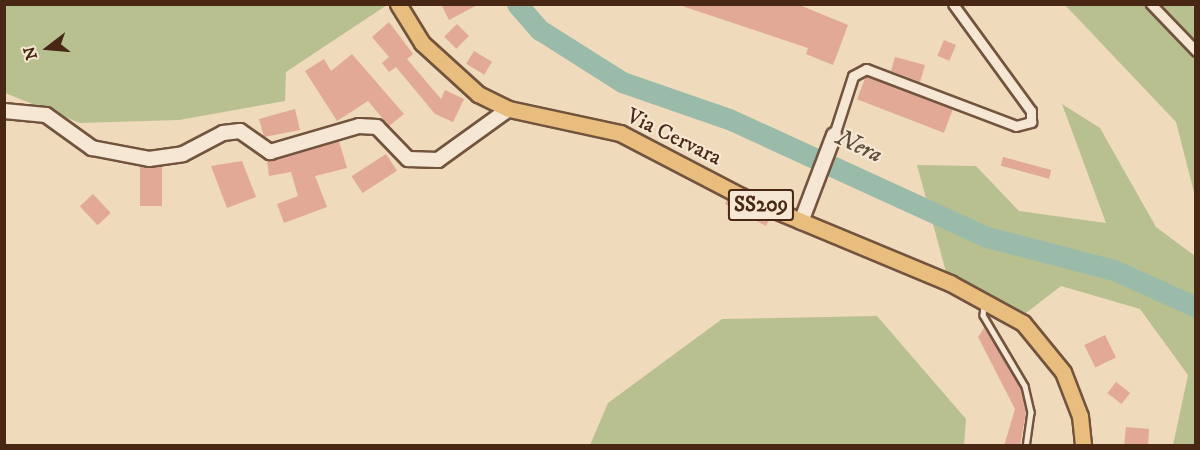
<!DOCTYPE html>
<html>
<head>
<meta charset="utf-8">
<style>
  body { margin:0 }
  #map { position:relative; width:1200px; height:450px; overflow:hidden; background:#efdabb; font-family:"IM FELL DW Pica",serif }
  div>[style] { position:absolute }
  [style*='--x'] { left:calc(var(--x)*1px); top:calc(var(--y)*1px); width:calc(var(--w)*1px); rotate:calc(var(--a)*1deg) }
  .green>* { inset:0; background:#b9c090 }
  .river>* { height:21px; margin:-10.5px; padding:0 10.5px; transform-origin:10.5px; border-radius:10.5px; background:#9bbbaa }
  .building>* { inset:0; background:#e1a996; transform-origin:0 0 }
  .roads { filter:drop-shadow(2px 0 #72543e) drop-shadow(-2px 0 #72543e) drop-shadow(0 2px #72543e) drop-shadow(0 -2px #72543e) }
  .lane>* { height:4.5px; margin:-2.25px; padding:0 2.25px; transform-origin:2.25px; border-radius:2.25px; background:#f5e7d3 }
  .street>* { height:9px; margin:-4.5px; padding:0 4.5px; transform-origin:4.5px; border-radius:4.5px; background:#f5e7d3 }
  .secondary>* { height:14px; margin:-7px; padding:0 7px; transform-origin:7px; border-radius:7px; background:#f5e7d3 }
  .primary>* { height:15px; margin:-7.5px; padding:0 7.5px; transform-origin:7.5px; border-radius:7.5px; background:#e8bd7e }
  span { translate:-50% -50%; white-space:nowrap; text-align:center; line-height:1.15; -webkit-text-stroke:4.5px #f5e7d3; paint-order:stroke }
  .shield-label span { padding:2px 4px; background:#f5e7d3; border:2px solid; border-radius:4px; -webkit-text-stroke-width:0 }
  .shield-label { font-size:21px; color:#482815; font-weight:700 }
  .street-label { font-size:22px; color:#482815 }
  .water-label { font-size:24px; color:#5d4d3a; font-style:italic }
  .frame { position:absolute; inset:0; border:6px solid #482815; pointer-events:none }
  .north { position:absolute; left:18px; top:18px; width:60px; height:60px; -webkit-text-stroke:4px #f5e7d3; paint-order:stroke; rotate:254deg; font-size:16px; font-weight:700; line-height:24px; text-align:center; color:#482815 }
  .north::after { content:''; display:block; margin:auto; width:21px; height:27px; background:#482815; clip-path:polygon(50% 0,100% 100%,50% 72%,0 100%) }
</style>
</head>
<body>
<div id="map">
  <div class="green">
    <i style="clip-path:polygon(1191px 4px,1195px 9px,1195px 196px,1176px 122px,1065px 5px)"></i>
    <i style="clip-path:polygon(5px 5px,387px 4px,387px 5px,286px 72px,285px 101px,179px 120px,80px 123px,5px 93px)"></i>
    <i style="clip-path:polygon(1062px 104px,1100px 128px,1156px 227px,1195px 256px,1195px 445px,1173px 445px,1188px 375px,1140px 309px,1061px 286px,1026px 313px,946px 272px,917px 165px,976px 166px,1019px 211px,1106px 223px)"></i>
    <i style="clip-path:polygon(877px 316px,966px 419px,964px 445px,590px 445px,608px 403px,722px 319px)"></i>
  </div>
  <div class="river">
    <i style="--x:517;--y:4;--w:35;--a:49"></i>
    <i style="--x:540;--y:30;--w:97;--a:32.4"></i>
    <i style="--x:622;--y:82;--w:113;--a:19.1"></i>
    <i style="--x:729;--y:119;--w:284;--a:24.6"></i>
    <i style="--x:987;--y:237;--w:131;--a:14.6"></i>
    <i style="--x:1114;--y:270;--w:90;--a:24.3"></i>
  </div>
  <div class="building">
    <i style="clip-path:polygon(441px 4px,479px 4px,449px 20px)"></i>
    <i style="clip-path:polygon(797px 4px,848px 25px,833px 65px,806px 54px,808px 48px,682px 6px)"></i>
    <i style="clip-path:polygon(389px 22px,413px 54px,407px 59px,441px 99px,445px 90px,464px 99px,453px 122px,435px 114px,396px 67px,389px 72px,382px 63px,389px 57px,372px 37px)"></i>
    <i style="left:457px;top:24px;width:17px;height:18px;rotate:45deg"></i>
    <i style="left:944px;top:40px;width:13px;height:17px;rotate:23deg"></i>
    <i style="left:474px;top:51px;width:21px;height:15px;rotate:31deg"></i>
    <i style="clip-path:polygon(352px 54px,404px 114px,389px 126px,368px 101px,337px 121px,305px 71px,324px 59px,331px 71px)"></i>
    <i style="clip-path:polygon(895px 57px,925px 65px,920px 82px,891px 71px)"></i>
    <i style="left:866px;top:76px;width:93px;height:25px;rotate:21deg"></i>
    <i style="clip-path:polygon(295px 109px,300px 130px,264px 137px,259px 119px)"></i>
    <i style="clip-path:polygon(339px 141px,347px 168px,315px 176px,327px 207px,284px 223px,277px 204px,298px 196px,291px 172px,269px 176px,267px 160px)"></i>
    <i style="left:386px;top:154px;width:20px;height:41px;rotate:57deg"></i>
    <i style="left:1003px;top:157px;width:50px;height:9px;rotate:15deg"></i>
    <i style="clip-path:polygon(242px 161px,256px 197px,227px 208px,211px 166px)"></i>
    <i style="left:140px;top:166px;width:22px;height:40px"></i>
    <i style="left:93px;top:194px;width:26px;height:18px;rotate:47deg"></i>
    <i style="clip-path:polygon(727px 200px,770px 218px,766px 226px,725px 204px)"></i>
    <i style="clip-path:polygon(984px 328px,1020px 386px,1026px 411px,1020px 446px,1004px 446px,1015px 409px,978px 337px)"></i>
    <i style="left:1105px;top:335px;width:25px;height:23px;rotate:64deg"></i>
    <i style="left:1116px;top:382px;width:18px;height:14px;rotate:38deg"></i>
    <i style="clip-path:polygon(1126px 427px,1149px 429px,1148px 446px,1124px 446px)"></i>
  </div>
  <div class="roads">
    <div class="lane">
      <i style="--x:984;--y:306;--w:9;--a:96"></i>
      <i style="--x:983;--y:315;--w:82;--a:59.4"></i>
      <i style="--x:1025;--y:386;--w:27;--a:77"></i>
      <i style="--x:1031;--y:412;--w:34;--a:98"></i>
    </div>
    <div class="street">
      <i style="--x:1151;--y:4;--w:65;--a:46.2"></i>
      <i style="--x:834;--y:135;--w:62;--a:-72.1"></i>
      <i style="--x:853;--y:76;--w:15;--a:-28"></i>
      <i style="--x:866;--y:69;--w:160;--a:20.8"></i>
      <i style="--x:1016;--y:126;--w:16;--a:-15"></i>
      <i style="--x:1031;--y:122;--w:11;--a:-90"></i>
      <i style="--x:1031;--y:111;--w:132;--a:-126.1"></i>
    </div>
    <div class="secondary">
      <i style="--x:4;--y:111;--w:42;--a:5.4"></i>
      <i style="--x:46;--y:115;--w:57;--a:35.7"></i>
      <i style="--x:92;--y:148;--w:58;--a:10.9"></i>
      <i style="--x:149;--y:159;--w:34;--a:-8"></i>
      <i style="--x:183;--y:154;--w:45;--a:-27.7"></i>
      <i style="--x:223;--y:133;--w:17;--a:-7"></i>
      <i style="--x:240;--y:131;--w:37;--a:35"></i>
      <i style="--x:270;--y:152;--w:93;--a:-16.3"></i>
      <i style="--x:359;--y:126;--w:18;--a:3"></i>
      <i style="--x:377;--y:127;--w:45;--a:45.9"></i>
      <i style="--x:408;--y:159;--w:30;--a:2"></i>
      <i style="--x:438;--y:160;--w:87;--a:-35.7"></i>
      <i style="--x:801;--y:222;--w:93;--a:-69.2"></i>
    </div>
    <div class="primary">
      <i style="--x:398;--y:4;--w:46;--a:58.4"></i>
      <i style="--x:422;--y:43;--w:76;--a:42.3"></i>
      <i style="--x:478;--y:94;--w:34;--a:26"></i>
      <i style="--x:509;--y:109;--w:114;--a:12.2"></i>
      <i style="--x:620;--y:133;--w:136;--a:27.5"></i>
      <i style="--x:741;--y:196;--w:226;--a:22.6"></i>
      <i style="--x:950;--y:283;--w:83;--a:28.7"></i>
      <i style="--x:1023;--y:323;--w:63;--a:50.8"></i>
      <i style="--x:1063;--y:372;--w:47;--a:68.9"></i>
      <i style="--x:1080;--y:416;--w:30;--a:84"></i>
    </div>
  </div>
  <div class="shield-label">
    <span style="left:761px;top:205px">SS209</span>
  </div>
  <div class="street-label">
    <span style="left:674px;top:137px;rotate:26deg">Via Cervara</span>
  </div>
  <div class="water-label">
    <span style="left:859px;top:147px;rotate:25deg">Nera</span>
  </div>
  <div class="frame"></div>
  <div class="north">N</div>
</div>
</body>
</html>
